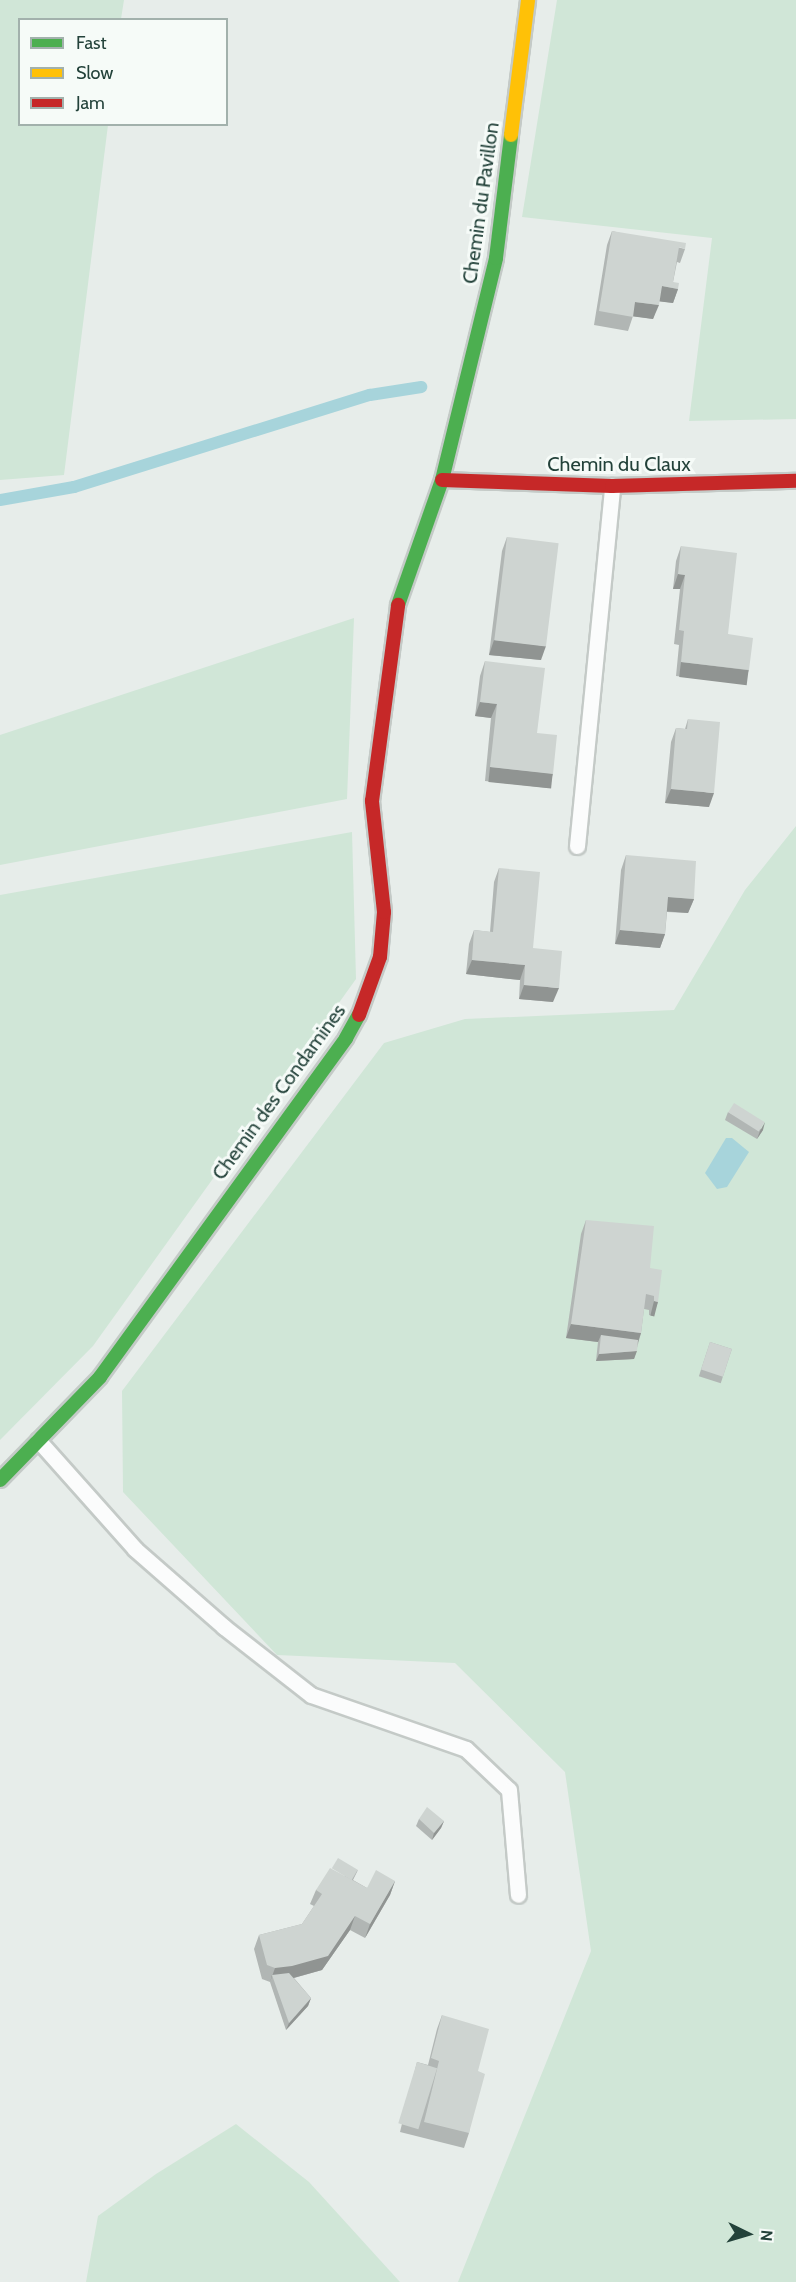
<!DOCTYPE html>
<html>
<head>
<meta charset="utf-8">
<style>
  body { margin:0 }
  #map { position:relative; width:796px; height:2282px; overflow:hidden; background:#e7edea; font-family:Cabin,sans-serif }
  div>[style] { position:absolute }
  [style*='--x'] { left:calc(var(--x)*1px); top:calc(var(--y)*1px); width:calc(var(--w)*1px); rotate:calc(var(--a)*1deg) }
  .green>* { inset:0; background:#d0e6d7 }
  .water>* { inset:0; background:#a7d4db }
  .stream>* { height:12px; margin:-6px; padding:0 6px; transform-origin:6px; border-radius:6px; background:#a7d4db }
  .roads { filter:drop-shadow(2px 0 #c4cac7) drop-shadow(-2px 0 #c4cac7) drop-shadow(0 2px #c4cac7) drop-shadow(0 -2px #c4cac7) }
  .lane>* { height:15px; margin:-7.5px; padding:0 7.5px; transform-origin:7.5px; border-radius:7.5px; background:#fbfcfc }
  .fast>* { height:14px; margin:-7px; padding:0 7px; transform-origin:7px; border-radius:7px; background:#4caf50 }
  .slow>* { height:14px; margin:-7px; padding:0 7px; transform-origin:7px; border-radius:7px; background:#ffc107 }
  .jam>* { height:14px; margin:-7px; padding:0 7px; transform-origin:7px; border-radius:7px; background:#c62828 }
  .wall>* { inset:0; background:#b1b6b4; transform-origin:0 0 }
  .shaded-wall>* { inset:0; background:#909492; transform-origin:0 0 }
  .building>* { inset:0; background:#ced4d1; transform-origin:0 0 }
  span { translate:-50% -50%; white-space:nowrap; text-align:center; line-height:1.15; -webkit-text-stroke:6px #f6fbf8; paint-order:stroke }
  .street-label { font-size:20px; color:#23423a }
  .legend { position:absolute; left:18px; top:18px; width:210px; height:108px; box-sizing:border-box; background:#f6fbf8; border:2px solid #a2b1ac; margin:0; padding:8px 10px; list-style:none; font-size:18px; color:#23423a }
  .legend li { display:flex; align-items:center; gap:12px; height:30px }
  .legend b { width:30px; border:2px solid #a2b1ac }
  .north { position:absolute; left:718px; top:2204px; width:60px; height:60px; -webkit-text-stroke:4px #f6fbf8; paint-order:stroke; rotate:95deg; font-size:16px; font-weight:700; line-height:24px; text-align:center; color:#23423a }
  .north::after { content:''; display:block; margin:auto; width:21px; height:27px; background:#23423a; clip-path:polygon(50% 0,100% 100%,50% 72%,0 100%) }
</style>
</head>
<body>
<div id="map">
  <div class="green">
    <i style="clip-path:polygon(0 0,124px 0,121px 19px,20px 20px,20px 124px,108px 125px,64px 475px,0 480px)"></i>
    <i style="clip-path:polygon(557px 0,796px 0,796px 419px,689px 421px,712px 238px,522px 217px)"></i>
    <i style="clip-path:polygon(354px 618px,347px 799px,0 865px,0 735px)"></i>
    <i style="clip-path:polygon(796px 826px,796px 2282px,458px 2282px,591px 1951px,565px 1772px,455px 1663px,277px 1655px,123px 1492px,122px 1391px,384px 1043px,465px 1019px,674px 1010px,745px 890px)"></i>
    <i style="clip-path:polygon(352px 832px,356px 979px,93px 1346px,0 1440px,0 895px)"></i>
    <i style="clip-path:polygon(236px 2124px,309px 2182px,400px 2282px,86px 2282px,98px 2216px,156px 2174px)"></i>
  </div>
  <div class="water">
    <i style="clip-path:polygon(726px 1138px,732px 1138px,749px 1152px,727px 1187px,717px 1189px,705px 1173px)"></i>
  </div>
  <div class="stream">
    <i style="--x:0;--y:500;--w:75;--a:-10"></i>
    <i style="--x:74;--y:487;--w:310;--a:-17.3"></i>
    <i style="--x:370;--y:395;--w:52;--a:-8.9"></i>
  </div>
  <div class="roads">
    <div class="lane">
      <i style="--x:577;--y:846;--w:362;--a:-84.4"></i>
      <i style="--x:38;--y:1440;--w:146;--a:48.3"></i>
      <i style="--x:135;--y:1549;--w:118;--a:41.2"></i>
      <i style="--x:224;--y:1627;--w:110;--a:38"></i>
      <i style="--x:311;--y:1695;--w:164;--a:19.2"></i>
      <i style="--x:466;--y:1749;--w:59;--a:43.6"></i>
      <i style="--x:509;--y:1790;--w:105;--a:85.1"></i>
    </div>
    <div class="fast">
      <i style="--x:398;--y:605;--w:133;--a:-70.6"></i>
      <i style="--x:442;--y:480;--w:228;--a:-76.3"></i>
      <i style="--x:496;--y:258;--w:124;--a:-83"></i>
      <i style="--x:0;--y:1480;--w:144;--a:-45.8"></i>
      <i style="--x:100;--y:1377;--w:419;--a:-54"></i>
      <i style="--x:346;--y:1038;--w:26;--a:-61"></i>
    </div>
    <div class="slow">
      <i style="--x:511;--y:135;--w:136;--a:-82.8"></i>
    </div>
    <div class="jam">
      <i style="--x:442;--y:480;--w:170;--a:2"></i>
      <i style="--x:612;--y:486;--w:184;--a:-1.6"></i>
      <i style="--x:359;--y:1015;--w:62;--a:-70.1"></i>
      <i style="--x:380;--y:957;--w:45;--a:-84.9"></i>
      <i style="--x:384;--y:912;--w:112;--a:-96.2"></i>
      <i style="--x:372;--y:801;--w:198;--a:-82.4"></i>
    </div>
  </div>
  <div class="wall">
    <i style="clip-path:polygon(612px 231px,685px 249px,680px 263px,677px 262px,673px 282px,678px 289px,673px 303px,659px 301px,653px 319px,633px 316px,628px 331px,594px 325px,607px 245px)"></i>
    <i style="clip-path:polygon(507px 537px,541px 660px,489px 655px,502px 551px)"></i>
    <i style="clip-path:polygon(681px 546px,728px 634px,749px 670px,744px 684px,676px 676px,679px 645px,674px 644px,680px 589px,673px 589px,676px 561px)"></i>
    <i style="clip-path:polygon(485px 661px,537px 733px,553px 774px,548px 788px,485px 781px,491px 718px,475px 716px,480px 676px)"></i>
    <i style="clip-path:polygon(688px 719px,709px 807px,665px 803px,671px 742px,676px 728px,685px 729px)"></i>
    <i style="clip-path:polygon(626px 855px,694px 899px,688px 913px,667px 912px,665px 934px,660px 948px,615px 944px,621px 870px)"></i>
    <i style="clip-path:polygon(499px 868px,533px 948px,553px 1002px,519px 999px,520px 980px,466px 974px,469px 944px,474px 930px,490px 932px,494px 882px)"></i>
    <i style="clip-path:polygon(728px 1112px,763px 1130px,757px 1139px,725px 1120px)"></i>
    <i style="clip-path:polygon(586px 1220px,650px 1268px,658px 1302px,653px 1316px,649px 1315px,649px 1310px,644px 1309px,641px 1333px,634px 1359px,596px 1361px,598px 1342px,566px 1338px,581px 1234px)"></i>
    <i style="left:710px;top:1342px;width:23px;height:36px;rotate:18deg"></i>
    <i style="clip-path:polygon(419px 1819px,444px 1821px,441px 1828px,432px 1840px,416px 1826px)"></i>
    <i style="clip-path:polygon(358px 1870px,353px 1880px,367px 1888px,395px 1881px,390px 1895px,365px 1938px,350px 1930px,322px 1970px,294px 1978px,311px 1998px,308px 2006px,286px 2030px,270px 1982px,262px 1979px,254px 1949px,259px 1935px,302px 1924px,314px 1906px,310px 1904px,316px 1890px)"></i>
    <i style="clip-path:polygon(442px 2015px,478px 2071px,469px 2133px,464px 2148px,400px 2132px,415px 2070px,417px 2062px,428px 2065px,437px 2029px)"></i>
  </div>
  <div class="shaded-wall">
    <i style="clip-path:polygon(662px 286px,678px 289px,673px 303px,656px 301px)"></i>
    <i style="clip-path:polygon(635px 302px,659px 305px,653px 319px,630px 316px)"></i>
    <i style="clip-path:polygon(678px 574px,685px 575px,680px 589px,673px 589px)"></i>
    <i style="clip-path:polygon(494px 640px,546px 646px,541px 660px,489px 655px)"></i>
    <i style="left:681px;top:662px;width:68px;height:15px;rotate:7deg"></i>
    <i style="clip-path:polygon(480px 702px,497px 704px,491px 718px,475px 716px)"></i>
    <i style="left:490px;top:767px;width:63px;height:15px;rotate:6deg"></i>
    <i style="clip-path:polygon(671px 789px,714px 793px,709px 807px,665px 803px)"></i>
    <i style="clip-path:polygon(668px 897px,694px 899px,688px 913px,662px 911px)"></i>
    <i style="clip-path:polygon(620px 930px,665px 934px,660px 948px,615px 944px)"></i>
    <i style="clip-path:polygon(472px 960px,525px 965px,520px 980px,466px 974px)"></i>
    <i style="clip-path:polygon(524px 985px,559px 988px,553px 1002px,519px 999px)"></i>
    <i style="clip-path:polygon(765px 1122px,763px 1130px,757px 1139px,760px 1131px)"></i>
    <i style="left:654px;top:1301px;width:4px;height:15px;rotate:14deg"></i>
    <i style="clip-path:polygon(571px 1324px,641px 1333px,636px 1348px,601px 1335px,598px 1342px,566px 1338px)"></i>
    <i style="clip-path:polygon(637px 1351px,634px 1359px,596px 1361px,599px 1354px)"></i>
    <i style="clip-path:polygon(444px 1821px,441px 1828px,432px 1840px,434px 1833px)"></i>
    <i style="clip-path:polygon(395px 1881px,390px 1895px,365px 1938px,370px 1924px)"></i>
    <i style="clip-path:polygon(355px 1916px,350px 1930px,322px 1970px,286px 1980px,272px 1975px,270px 1982px,275px 1968px)"></i>
    <i style="clip-path:polygon(311px 1998px,308px 2006px,286px 2030px,289px 2023px)"></i>
  </div>
  <div class="building">
    <i style="clip-path:polygon(612px 231px,686px 243px,685px 249px,679px 247px,673px 282px,679px 283px,678px 289px,662px 286px,659px 305px,635px 302px,633px 317px,599px 311px)"></i>
    <i style="left:507px;top:537px;width:52px;height:104px;rotate:7deg"></i>
    <i style="clip-path:polygon(681px 546px,737px 553px,728px 634px,753px 638px,749px 670px,681px 662px,684px 631px,679px 630px,685px 575px,678px 574px)"></i>
    <i style="clip-path:polygon(485px 661px,545px 668px,537px 733px,557px 735px,553px 774px,490px 767px,497px 704px,480px 702px)"></i>
    <i style="clip-path:polygon(688px 719px,720px 722px,714px 793px,671px 789px,676px 728px,687px 729px)"></i>
    <i style="clip-path:polygon(626px 855px,696px 861px,694px 899px,668px 897px,665px 934px,620px 930px)"></i>
    <i style="clip-path:polygon(499px 868px,540px 872px,533px 948px,562px 951px,559px 988px,524px 985px,525px 965px,472px 960px,474px 930px,493px 932px)"></i>
    <i style="left:734px;top:1103px;width:36px;height:11px;rotate:32deg"></i>
    <i style="clip-path:polygon(586px 1220px,654px 1226px,650px 1268px,662px 1270px,658px 1302px,654px 1301px,654px 1296px,646px 1294px,641px 1333px,571px 1324px)"></i>
    <i style="clip-path:polygon(601px 1335px,638px 1340px,637px 1351px,599px 1354px)"></i>
    <i style="left:710px;top:1342px;width:23px;height:29px;rotate:18deg"></i>
    <i style="clip-path:polygon(427px 1807px,444px 1821px,434px 1833px,419px 1819px)"></i>
    <i style="left:338px;top:1858px;width:23px;height:12px;rotate:31deg"></i>
    <i style="clip-path:polygon(330px 1868px,367px 1888px,376px 1870px,395px 1881px,370px 1924px,355px 1916px,328px 1956px,292px 1966px,275px 1968px,267px 1965px,259px 1935px,302px 1924px,322px 1894px,316px 1890px)"></i>
    <i style="clip-path:polygon(289px 1973px,311px 1998px,289px 2023px,272px 1975px)"></i>
    <i style="clip-path:polygon(442px 2015px,489px 2029px,478px 2071px,485px 2074px,469px 2133px,424px 2122px,439px 2061px,431px 2058px)"></i>
    <i style="left:417px;top:2062px;width:21px;height:64px;rotate:17deg"></i>
  </div>
  <div class="street-label">
    <span style="left:481px;top:203px;rotate:-82deg">Chemin du Pavillon</span>
    <span style="left:619px;top:464px">Chemin du Claux</span>
    <span style="left:279px;top:1092px;rotate:-54deg">Chemin des Condamines</span>
  </div>
  <ul class="legend">
  <li><b style="height:8px;background:#4caf50"></b>Fast</li>
  <li><b style="height:8px;background:#ffc107"></b>Slow</li>
  <li><b style="height:8px;background:#c62828"></b>Jam</li>
  </ul>
  <div class="north">N</div>
</div>
</body>
</html>
